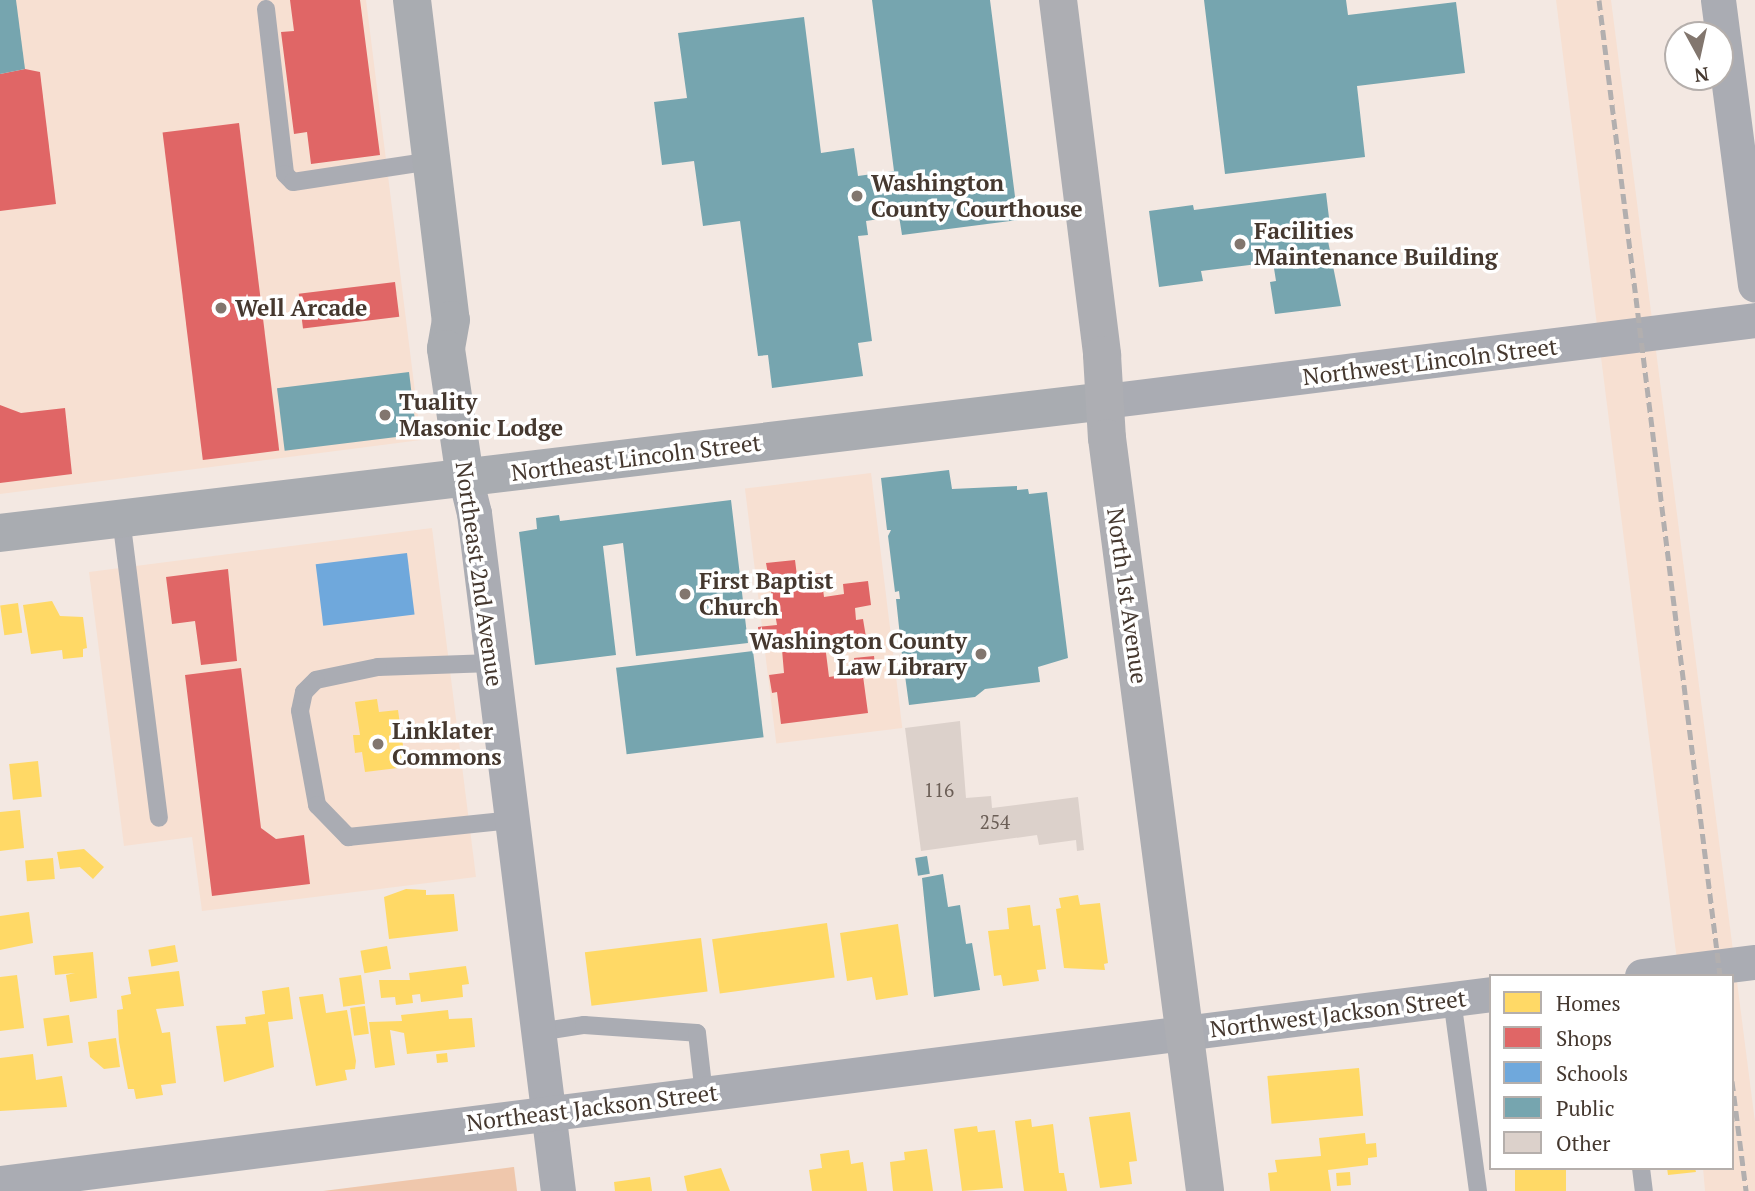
<!DOCTYPE html>
<html>
<head>
<meta charset="utf-8">
<style>
  body { margin:0 }
  #map { position:relative; width:1755px; height:1191px; overflow:hidden; background:#f3e8e2; font-family:"PT Serif",serif }
  div>[style] { position:absolute }
  [style*='--x'] { left:calc(var(--x)*1px); top:calc(var(--y)*1px); width:calc(var(--w)*1px); rotate:calc(var(--a)*1deg) }
  .built>* { inset:0; background:#f7e0d2; transform-origin:0 0 }
  .green>* { inset:0; background:#efc7ac }
  .homes>* { inset:0; background:#ffd966; transform-origin:0 0 }
  .shops>* { inset:0; background:#e06666; transform-origin:0 0 }
  .schools>* { inset:0; background:#6fa8dc; transform-origin:0 0 }
  .public>* { inset:0; background:#76a5af; transform-origin:0 0 }
  .building>* { inset:0; background:#dcd1cb }
  .lane>* { height:18px; margin:-9px; padding:0 9px; transform-origin:9px; border-radius:9px; background:#aaacb3 }
  .street>* { height:35px; margin:-17.5px; padding:0 17.5px; transform-origin:17.5px; border-radius:17.5px; background:#aaacb3 }
  .secondary>* { height:38px; margin:-19px; padding:0 19px; transform-origin:19px; border-radius:19px; background:#a9acb1 }
  .primary>* { height:38px; margin:-19px; padding:0 19px; transform-origin:19px; border-radius:19px; background:#adaeb3 }
  .rail>* { height:5px; margin-top:-2.5px; transform-origin:0; background:repeating-linear-gradient(90deg,#b2afaf 0 10px,transparent 0 15px) }
  .dots>* { width:19px; height:19px; translate:-50% -50%; box-sizing:border-box; border:4px solid #fff; border-radius:50% }
  span { translate:-50% -50%; white-space:nowrap; text-align:center; line-height:1.15; -webkit-text-stroke:7px #fff; paint-order:stroke }
  .number-label { font-size:19px; color:#6b5e56 }
  .number-label span { -webkit-text-stroke-width:0 }
  .poi-label { font-size:23px; color:#45382f; font-weight:700 }
  .left { translate:0 -50%; text-align:left }
  .right { translate:-100% -50%; text-align:right }
  .street-label { font-size:23px; color:#45382f }
  .legend { position:absolute; left:1489px; top:974px; width:245px; height:196px; box-sizing:border-box; background:#fff; border:2px solid #b5afac; margin:0; padding:9px 12px; list-style:none; font-size:21px; color:#45382f }
  .legend li { display:flex; align-items:center; gap:14px; height:35px }
  .legend b { width:35px; border:2px solid #b5afac }
  .north { position:absolute; left:1664px; top:21px; width:70px; height:70px; box-sizing:border-box; background:#fff; border:2px solid #b5afac; border-radius:50%; rotate:172deg; font-size:19px; font-weight:700; line-height:28px; text-align:center; color:#45382f }
  .north::after { content:''; display:block; margin:auto; width:24px; height:32px; background:#82766e; clip-path:polygon(50% 0,100% 100%,50% 72%,0 100%) }
</style>
</head>
<body>
<div id="map">
  <div class="built">
    <i style="clip-path:polygon(0 0,366px 0,421px 440px,0 494px)"></i>
    <i style="clip-path:polygon(1556px 0,1611px 0,1755px 1122px,1755px 1191px,1705px 1191px,1703px 1168px,1732px 1168px,1732px 976px,1679px 976px)"></i>
    <i style="left:871px;top:473px;width:257px;height:127px;rotate:83deg"></i>
    <i style="clip-path:polygon(432px 528px,476px 877px,202px 911px,192px 837px,124px 846px,89px 572px)"></i>
  </div>
  <div class="green">
    <i style="clip-path:polygon(514px 1167px,517px 1191px,323px 1191px,513px 1167px)"></i>
  </div>
  <div class="homes">
    <i style="clip-path:polygon(52px 601px,60px 616px,83px 617px,87px 648px,83px 649px,83px 657px,63px 659px,62px 650px,31px 654px,23px 605px)"></i>
    <i style="left:18px;top:603px;width:30px;height:18px;rotate:82deg"></i>
    <i style="clip-path:polygon(377px 699px,379px 712px,398px 710px,406px 767px,365px 772px,362px 752px,355px 753px,353px 735px,360px 735px,355px 702px)"></i>
    <i style="left:38px;top:761px;width:36px;height:29px;rotate:84deg"></i>
    <i style="clip-path:polygon(20px 810px,24px 848px,0 851px,0 812px)"></i>
    <i style="clip-path:polygon(84px 849px,104px 867px,93px 879px,80px 867px,60px 869px,57px 852px)"></i>
    <i style="left:53px;top:858px;width:21px;height:28px;rotate:85deg"></i>
    <i style="clip-path:polygon(406px 889px,426px 890px,426px 895px,454px 894px,458px 931px,389px 939px,384px 897px)"></i>
    <i style="clip-path:polygon(1078px 895px,1080px 905px,1100px 903px,1108px 963px,1104px 964px,1105px 970px,1064px 968px,1056px 909px,1061px 908px,1059px 898px)"></i>
    <i style="clip-path:polygon(1030px 905px,1033px 926px,1040px 925px,1046px 969px,1037px 970px,1039px 981px,1003px 986px,1001px 975px,994px 976px,988px 931px,1009px 929px,1007px 908px)"></i>
    <i style="clip-path:polygon(29px 912px,33px 943px,0 950px,0 916px)"></i>
    <i style="left:827px;top:923px;width:55px;height:116px;rotate:82deg"></i>
    <i style="clip-path:polygon(898px 924px,908px 995px,876px 1000px,872px 977px,847px 981px,840px 933px)"></i>
    <i style="left:701px;top:938px;width:54px;height:117px;rotate:83deg"></i>
    <i style="left:175px;top:945px;width:17px;height:27px;rotate:80deg"></i>
    <i style="left:387px;top:946px;width:23px;height:27px;rotate:80deg"></i>
    <i style="clip-path:polygon(93px 952px,97px 998px,70px 1002px,66px 975px,75px 973px,55px 975px,53px 956px)"></i>
    <i style="clip-path:polygon(466px 966px,469px 984px,462px 985px,463px 997px,421px 1002px,420px 994px,412px 995px,413px 1003px,396px 1005px,395px 997px,381px 998px,379px 980px,410px 980px,409px 973px)"></i>
    <i style="clip-path:polygon(179px 971px,184px 1006px,156px 1009px,162px 1033px,170px 1032px,176px 1083px,161px 1085px,163px 1095px,136px 1099px,134px 1089px,128px 1089px,119px 1042px,117px 1010px,123px 1009px,121px 996px,131px 994px,128px 977px)"></i>
    <i style="clip-path:polygon(17px 975px,24px 1028px,0 1031px,0 977px)"></i>
    <i style="left:361px;top:975px;width:29px;height:22px;rotate:82deg"></i>
    <i style="clip-path:polygon(289px 987px,293px 1019px,268px 1022px,274px 1067px,224px 1082px,216px 1026px,246px 1024px,245px 1017px,265px 1014px,262px 991px)"></i>
    <i style="clip-path:polygon(323px 994px,326px 1013px,347px 1010px,356px 1061px,355px 1069px,345px 1070px,347px 1080px,316px 1086px,299px 997px)"></i>
    <i style="left:365px;top:1006px;width:28px;height:15px;rotate:82deg"></i>
    <i style="clip-path:polygon(448px 1010px,449px 1019px,472px 1018px,475px 1047px,407px 1054px,404px 1033px,390px 1030px,395px 1065px,375px 1068px,369px 1022px,402px 1021px,401px 1015px)"></i>
    <i style="left:69px;top:1015px;width:28px;height:26px;rotate:82deg"></i>
    <i style="clip-path:polygon(116px 1038px,120px 1067px,104px 1069px,90px 1057px,88px 1042px)"></i>
    <i style="left:447px;top:1053px;width:9px;height:11px;rotate:84deg"></i>
    <i style="clip-path:polygon(33px 1054px,36px 1080px,62px 1076px,67px 1107px,0 1111px,0 1058px)"></i>
    <i style="left:1359px;top:1068px;width:48px;height:92px;rotate:85deg"></i>
    <i style="clip-path:polygon(1130px 1112px,1137px 1161px,1129px 1162px,1132px 1184px,1100px 1188px,1089px 1117px)"></i>
    <i style="clip-path:polygon(1031px 1119px,1032px 1127px,1053px 1124px,1059px 1173px,1064px 1173px,1067px 1191px,1024px 1191px,1015px 1121px)"></i>
    <i style="clip-path:polygon(977px 1126px,978px 1132px,995px 1130px,1003px 1188px,962px 1191px,954px 1129px)"></i>
    <i style="clip-path:polygon(1365px 1133px,1366px 1144px,1376px 1143px,1377px 1157px,1368px 1158px,1368px 1165px,1328px 1170px,1331px 1191px,1270px 1191px,1268px 1173px,1277px 1172px,1275px 1160px,1321px 1156px,1319px 1138px)"></i>
    <i style="clip-path:polygon(927px 1149px,933px 1191px,893px 1191px,890px 1162px,905px 1160px,904px 1152px)"></i>
    <i style="clip-path:polygon(849px 1150px,851px 1164px,863px 1162px,867px 1191px,812px 1191px,809px 1170px,822px 1168px,820px 1154px)"></i>
    <i style="clip-path:polygon(721px 1168px,730px 1191px,687px 1191px,684px 1176px)"></i>
    <i style="left:1515px;top:1168px;width:51px;height:23px"></i>
    <i style="clip-path:polygon(1667px 1168px,1695px 1168px,1696px 1172px,1668px 1175px)"></i>
    <i style="left:1350px;top:1172px;width:13px;height:14px;rotate:86deg"></i>
    <i style="clip-path:polygon(650px 1177px,652px 1191px,615px 1191px,614px 1182px)"></i>
  </div>
  <div class="shops">
    <i style="clip-path:polygon(290px 0,360px 0,380px 155px,311px 164px,307px 132px,294px 134px,281px 32px,294px 31px)"></i>
    <i style="clip-path:polygon(25px 69px,40px 72px,56px 204px,0 211px,0 74px)"></i>
    <i style="left:239px;top:123px;width:330px;height:77px;rotate:83deg"></i>
    <i style="left:395px;top:282px;width:35px;height:97px;rotate:83deg"></i>
    <i style="clip-path:polygon(0 405px,21px 413px,65px 408px,72px 474px,0 483px)"></i>
    <i style="clip-path:polygon(795px 560px,797px 576px,821px 573px,824px 597px,844px 594px,843px 584px,868px 581px,871px 605px,855px 608px,856px 620px,863px 619px,866px 637px,825px 645px,829px 677px,856px 673px,854px 658px,874px 656px,876px 674px,863px 676px,868px 713px,781px 724px,777px 692px,772px 693px,769px 675px,784px 673px,781px 638px,759px 641px,758px 627px,777px 625px,766px 563px)"></i>
    <i style="clip-path:polygon(228px 569px,237px 661px,201px 665px,195px 621px,172px 624px,166px 577px)"></i>
    <i style="clip-path:polygon(241px 668px,261px 828px,276px 839px,304px 835px,310px 884px,212px 896px,185px 675px)"></i>
  </div>
  <div class="schools">
    <i style="left:407px;top:553px;width:62px;height:92px;rotate:83deg"></i>
  </div>
  <div class="public">
    <i style="clip-path:polygon(0 0,16px 0,25px 69px,0 74px)"></i>
    <i style="clip-path:polygon(872px 0,990px 0,1018px 220px,902px 235px,899px 216px,866px 221px,868px 235px,858px 236px,872px 341px,858px 343px,863px 376px,772px 388px,768px 355px,758px 356px,740px 221px,703px 226px,694px 161px,662px 165px,654px 102px,687px 98px,678px 33px,804px 17px,821px 153px,854px 148px,858px 176px,894px 171px)"></i>
    <i style="clip-path:polygon(1204px 0,1346px 0,1348px 15px,1456px 2px,1465px 73px,1357px 86px,1365px 157px,1225px 174px)"></i>
    <i style="clip-path:polygon(1326px 193px,1330px 226px,1325px 226px,1341px 306px,1275px 314px,1270px 282px,1276px 281px,1273px 262px,1201px 271px,1203px 281px,1159px 287px,1149px 211px,1193px 205px,1194px 210px)"></i>
    <i style="left:409px;top:372px;width:63px;height:133px;rotate:83deg"></i>
    <i style="clip-path:polygon(949px 470px,952px 489px,1017px 486px,1017px 490px,1028px 489px,1029px 494px,1047px 492px,1068px 658px,1038px 667px,1040px 682px,985px 689px,975px 697px,909px 705px,903px 661px,908px 661px,907px 655px,902px 655px,896px 599px,900px 599px,899px 591px,895px 592px,888px 536px,891px 530px,887px 530px,881px 478px)"></i>
    <i style="clip-path:polygon(731px 500px,748px 643px,636px 656px,623px 543px,603px 546px,616px 655px,535px 665px,519px 532px,537px 529px,536px 518px,559px 515px,560px 521px)"></i>
    <i style="left:753px;top:651px;width:87px;height:138px;rotate:83deg"></i>
    <i style="left:927px;top:856px;width:18px;height:12px;rotate:81deg"></i>
    <i style="clip-path:polygon(943px 874px,948px 907px,960px 905px,966px 944px,972px 943px,980px 990px,934px 997px,922px 878px)"></i>
  </div>
  <div class="building">
    <i style="clip-path:polygon(960px 721px,966px 798px,991px 796px,992px 808px,1078px 797px,1084px 850px,1077px 851px,1076px 840px,1039px 845px,1037px 835px,921px 851px,905px 728px)"></i>
  </div>
  <div class="lane">
    <i style="--x:266;--y:9;--w:166;--a:83.4"></i>
    <i style="--x:285;--y:174;--w:11;--a:45"></i>
    <i style="--x:293;--y:182;--w:141;--a:-8.6"></i>
    <i style="--x:121;--y:518;--w:302;--a:82.8"></i>
    <i style="--x:492;--y:663;--w:114;--a:178"></i>
    <i style="--x:378;--y:667;--w:63;--a:168.2"></i>
    <i style="--x:316;--y:680;--w:17;--a:135"></i>
    <i style="--x:304;--y:692;--w:19;--a:102"></i>
    <i style="--x:300;--y:711;--w:96;--a:79.7"></i>
    <i style="--x:317;--y:805;--w:45;--a:45.9"></i>
    <i style="--x:348;--y:837;--w:165;--a:-5.9"></i>
    <i style="--x:1452;--y:999;--w:194;--a:82.3"></i>
    <i style="--x:538;--y:1032;--w:47;--a:-8.7"></i>
    <i style="--x:584;--y:1025;--w:113;--a:4"></i>
    <i style="--x:697;--y:1033;--w:61;--a:83.5"></i>
    <i style="--x:1641;--y:1168;--w:23;--a:83"></i>
  </div>
  <div class="street">
    <i style="--x:1718;--y:0;--w:287;--a:82.6"></i>
    <i style="--x:1105;--y:401;--w:655;--a:-7.1"></i>
    <i style="--x:465;--y:477;--w:37;--a:76"></i>
    <i style="--x:474;--y:513;--w:683;--a:82.94"></i>
    <i style="--x:1642;--y:976;--w:114;--a:-7.1"></i>
    <i style="--x:0;--y:1183;--w:1503;--a:-7.22"></i>
  </div>
  <div class="secondary">
    <i style="--x:412;--y:0;--w:322;--a:83.1"></i>
    <i style="--x:451;--y:320;--w:29;--a:100"></i>
    <i style="--x:446;--y:349;--w:129;--a:81.6"></i>
    <i style="--x:0;--y:533;--w:1113;--a:-6.81"></i>
  </div>
  <div class="primary">
    <i style="--x:1058;--y:0;--w:358;--a:82.9"></i>
    <i style="--x:1102;--y:355;--w:83;--a:86.6"></i>
    <i style="--x:1107;--y:438;--w:759;--a:82.58"></i>
  </div>
  <div class="rail">
    <i style="--x:1599;--y:0;--w:983;--a:82.93"></i>
    <i style="--x:1732;--y:1081;--w:111;--a:82.7"></i>
  </div>
  <div class="dots">
    <i style="left:857px;top:196px;background:#82766e"></i>
    <i style="left:1240px;top:244px;background:#82766e"></i>
    <i style="left:221px;top:308px;background:#82766e"></i>
    <i style="left:385px;top:415px;background:#82766e"></i>
    <i style="left:685px;top:594px;background:#82766e"></i>
    <i style="left:981px;top:654px;background:#82766e"></i>
    <i style="left:378px;top:744px;background:#82766e"></i>
  </div>
  <div class="number-label">
    <span style="left:939px;top:790px">116</span>
    <span style="left:995px;top:822px">254</span>
  </div>
  <div class="poi-label">
    <span class="left" style="left:871px;top:196px">Washington<br>County Courthouse</span>
    <span class="left" style="left:1254px;top:244px">Facilities<br>Maintenance Building</span>
    <span class="left" style="left:235px;top:308px">Well Arcade</span>
    <span class="left" style="left:399px;top:415px">Tuality<br>Masonic Lodge</span>
    <span class="left" style="left:699px;top:594px">First Baptist<br>Church</span>
    <span class="right" style="left:967px;top:654px">Washington County<br>Law Library</span>
    <span class="left" style="left:392px;top:744px">Linklater<br>Commons</span>
  </div>
  <div class="street-label">
    <span style="left:1430px;top:362px;rotate:-7deg">Northwest Lincoln Street</span>
    <span style="left:636px;top:458px;rotate:-7deg">Northeast Lincoln Street</span>
    <span style="left:479px;top:574px;rotate:82deg">Northeast 2nd Avenue</span>
    <span style="left:1127px;top:596px;rotate:82deg">North 1st Avenue</span>
    <span style="left:1338px;top:1014px;rotate:-7deg">Northwest Jackson Street</span>
    <span style="left:592px;top:1108px;rotate:-7deg">Northeast Jackson Street</span>
  </div>
  <ul class="legend">
  <li><b style="height:19px;background:#ffd966"></b>Homes</li>
  <li><b style="height:19px;background:#e06666"></b>Shops</li>
  <li><b style="height:19px;background:#6fa8dc"></b>Schools</li>
  <li><b style="height:19px;background:#76a5af"></b>Public</li>
  <li><b style="height:19px;background:#dcd1cb"></b>Other</li>
  </ul>
  <div class="north">N</div>
</div>
</body>
</html>
